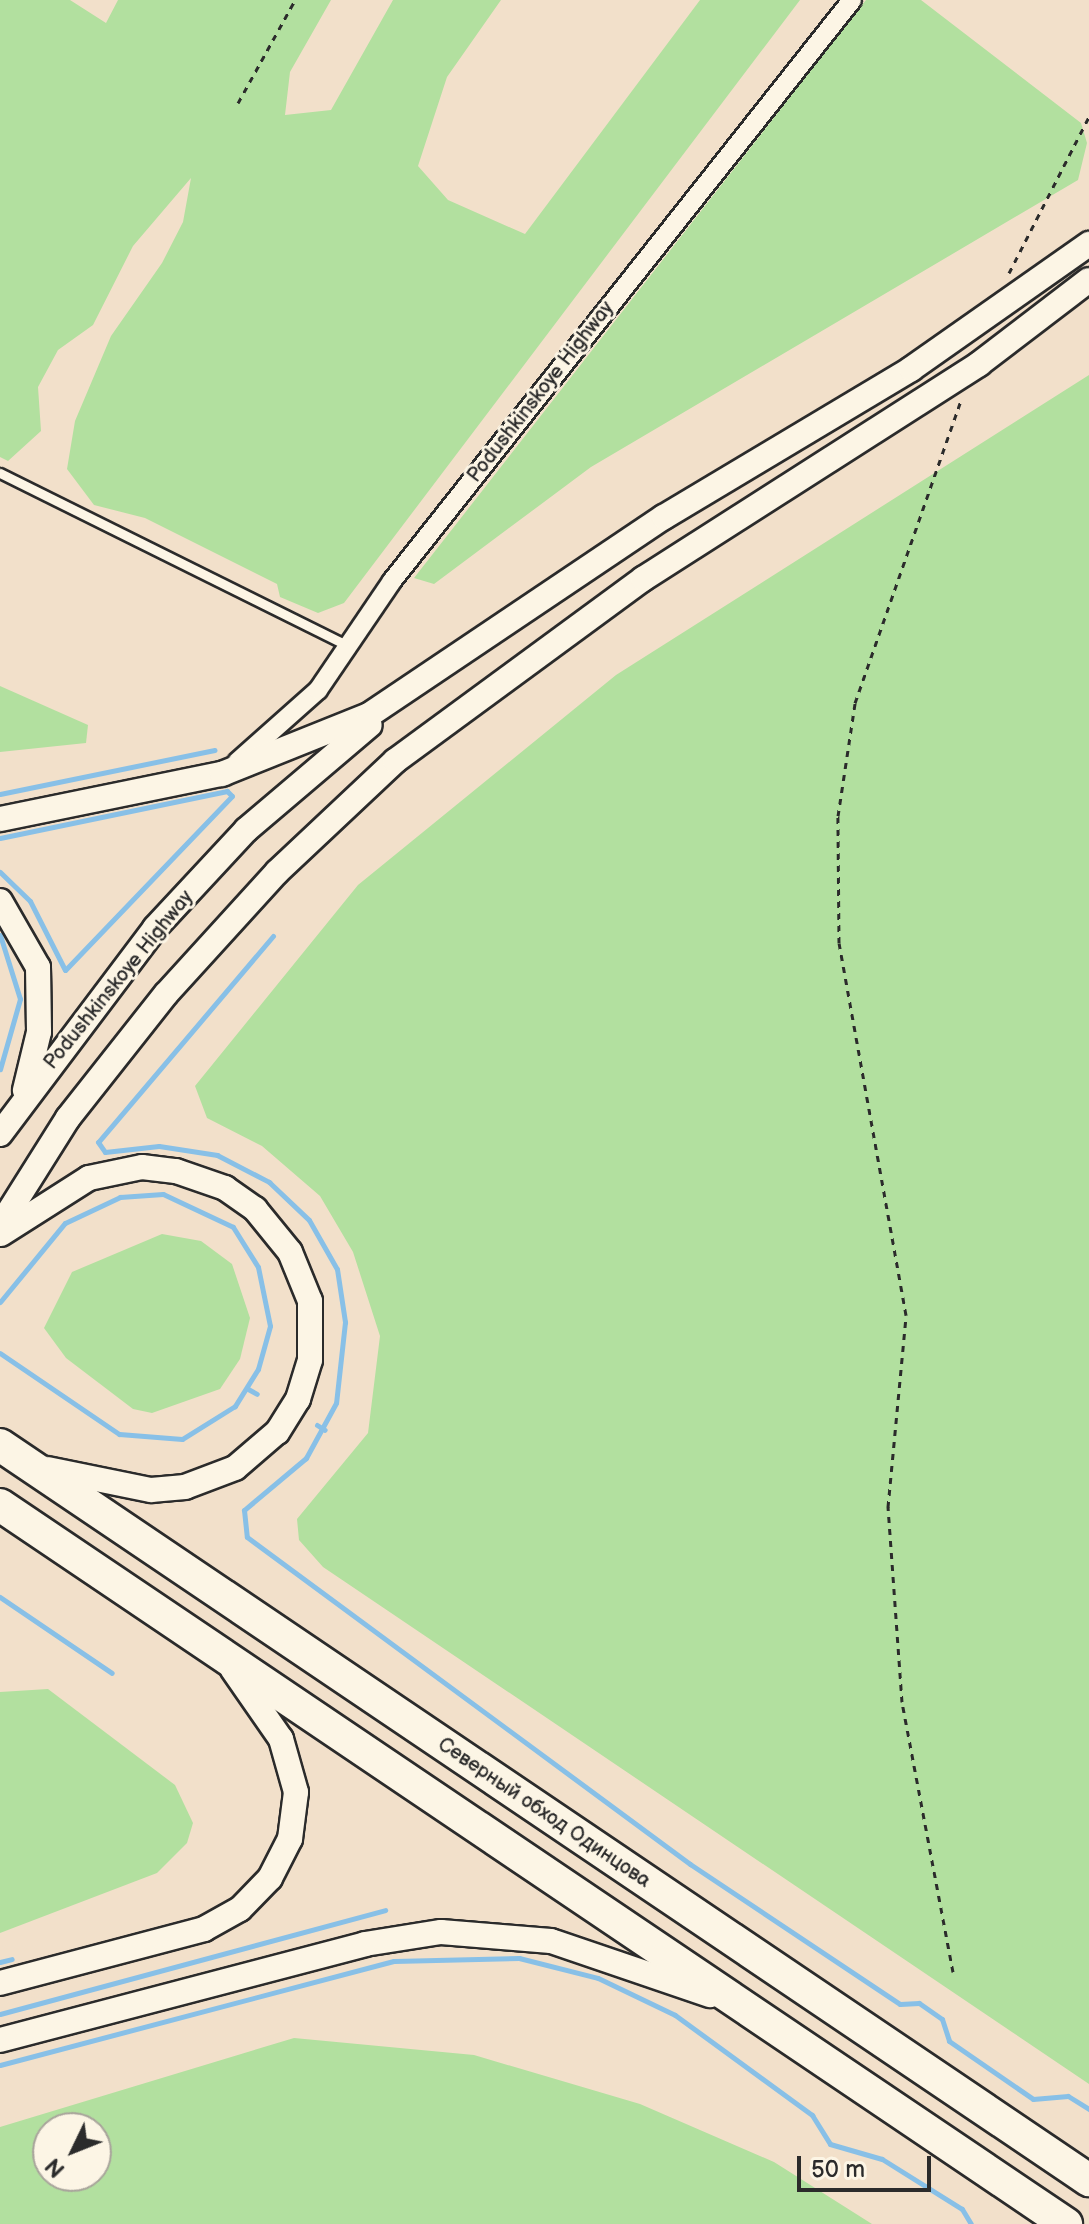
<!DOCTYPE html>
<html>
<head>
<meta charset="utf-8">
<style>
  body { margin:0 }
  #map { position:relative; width:1089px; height:2224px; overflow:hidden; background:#f2e0ca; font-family:"Balsamiq Sans",sans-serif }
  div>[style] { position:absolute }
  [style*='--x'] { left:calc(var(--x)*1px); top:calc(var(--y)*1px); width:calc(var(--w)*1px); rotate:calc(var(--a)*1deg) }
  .green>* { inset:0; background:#b2e09f }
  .stream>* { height:5px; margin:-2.5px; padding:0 2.5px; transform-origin:2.5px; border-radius:2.5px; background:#88c0e7 }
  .path>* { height:3px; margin-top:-1.5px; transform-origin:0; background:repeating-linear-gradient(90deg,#2b2b2b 0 6px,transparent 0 12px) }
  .roads { filter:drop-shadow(2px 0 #2b2b2b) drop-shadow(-2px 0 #2b2b2b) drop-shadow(0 2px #2b2b2b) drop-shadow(0 -2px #2b2b2b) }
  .lane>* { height:9px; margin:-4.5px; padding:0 4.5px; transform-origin:4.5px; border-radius:4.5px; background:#fcf5e5 }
  .street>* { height:18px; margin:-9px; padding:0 9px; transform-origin:9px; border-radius:9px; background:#fcf5e5 }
  .secondary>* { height:24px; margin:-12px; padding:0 12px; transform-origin:12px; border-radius:12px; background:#fcf5e5 }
  .highway>* { height:32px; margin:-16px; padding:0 16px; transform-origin:16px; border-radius:16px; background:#fcf5e5 }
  span { translate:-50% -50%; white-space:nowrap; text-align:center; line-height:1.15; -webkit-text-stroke:6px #fcf5e5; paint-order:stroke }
  .street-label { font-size:20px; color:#2b2b2b }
  .north { position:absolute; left:32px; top:2112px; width:80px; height:80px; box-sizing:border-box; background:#fcf5e5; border:2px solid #a8a49b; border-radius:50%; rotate:227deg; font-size:22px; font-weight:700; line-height:32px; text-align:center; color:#2b2b2b }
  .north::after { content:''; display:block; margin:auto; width:28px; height:36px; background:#2b2b2b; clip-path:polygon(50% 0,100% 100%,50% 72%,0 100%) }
  .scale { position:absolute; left:797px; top:2156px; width:134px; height:36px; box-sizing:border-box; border:4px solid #2b2b2b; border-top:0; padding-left:10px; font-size:24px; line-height:28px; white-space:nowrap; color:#2b2b2b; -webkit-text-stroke:6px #fcf5e5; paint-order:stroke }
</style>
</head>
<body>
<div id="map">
  <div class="green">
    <i style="clip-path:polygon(0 0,70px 0,106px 23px,118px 0,331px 0,290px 72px,285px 115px,331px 110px,393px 0,501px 0,447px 77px,418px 166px,448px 200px,525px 234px,700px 0,800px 0,344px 603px,318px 613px,280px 597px,277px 584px,145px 518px,94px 505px,67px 469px,75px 421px,111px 336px,162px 263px,183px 222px,191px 178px,133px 246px,93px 325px,58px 350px,38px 387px,41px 431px,8px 461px,0 457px)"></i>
    <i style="clip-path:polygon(866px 0,921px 0,1081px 123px,1087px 143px,1078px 180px,591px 467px,434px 584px,414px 578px)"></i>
    <i style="clip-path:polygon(1089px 375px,1089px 2084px,323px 1567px,299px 1540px,297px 1519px,368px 1433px,380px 1336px,353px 1252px,320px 1196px,262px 1146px,207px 1118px,195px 1086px,358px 885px,616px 675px)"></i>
    <i style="clip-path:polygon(0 686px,88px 725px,86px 743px,0 752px)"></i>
    <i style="clip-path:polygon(162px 1234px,201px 1241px,232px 1264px,250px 1318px,240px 1359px,220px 1389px,152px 1413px,133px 1409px,66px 1358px,44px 1328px,72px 1272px)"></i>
    <i style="clip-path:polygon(48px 1689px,175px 1785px,193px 1823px,187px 1843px,157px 1873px,0 1933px,0 1692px)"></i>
    <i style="clip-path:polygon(evenodd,294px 2038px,474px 2055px,640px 2104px,774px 2162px,872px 2224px,0 2224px,0 2127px,294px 2038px,48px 2128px,96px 2128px,96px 2176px,48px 2176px,48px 2128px)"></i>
  </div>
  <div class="stream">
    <i style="--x:0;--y:794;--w:219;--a:-11.6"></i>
    <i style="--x:0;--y:838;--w:232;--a:-11.7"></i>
    <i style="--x:227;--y:791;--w:7;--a:45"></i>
    <i style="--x:232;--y:796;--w:241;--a:133.8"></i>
    <i style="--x:65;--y:970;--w:77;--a:-116.9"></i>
    <i style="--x:30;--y:901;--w:42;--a:-136"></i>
    <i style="--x:0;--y:935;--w:67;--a:72.6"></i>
    <i style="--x:20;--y:999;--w:73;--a:105.9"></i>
    <i style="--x:273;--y:936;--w:270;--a:130.3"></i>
    <i style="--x:98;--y:1142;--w:12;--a:55"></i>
    <i style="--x:105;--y:1152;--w:54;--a:-6.3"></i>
    <i style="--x:159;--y:1146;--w:59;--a:8.8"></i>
    <i style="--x:217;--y:1155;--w:59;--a:27.4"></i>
    <i style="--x:269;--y:1182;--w:55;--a:43.5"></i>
    <i style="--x:309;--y:1220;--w:56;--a:60.3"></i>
    <i style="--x:337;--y:1269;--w:54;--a:81.4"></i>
    <i style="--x:345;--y:1322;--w:81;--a:96.3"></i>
    <i style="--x:336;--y:1403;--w:63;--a:118.6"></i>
    <i style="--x:306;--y:1458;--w:81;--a:140"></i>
    <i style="--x:244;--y:1510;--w:27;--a:84"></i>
    <i style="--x:247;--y:1537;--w:551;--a:36.43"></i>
    <i style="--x:690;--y:1864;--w:252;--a:33.7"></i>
    <i style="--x:900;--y:2004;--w:19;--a:-3"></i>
    <i style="--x:919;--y:2003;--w:28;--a:35"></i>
    <i style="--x:942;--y:2019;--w:23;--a:72"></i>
    <i style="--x:949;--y:2041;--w:102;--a:34.6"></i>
    <i style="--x:1033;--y:2099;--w:35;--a:-5"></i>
    <i style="--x:1068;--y:2096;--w:25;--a:32"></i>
    <i style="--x:0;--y:1302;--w:102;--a:-50.6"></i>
    <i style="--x:65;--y:1223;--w:61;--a:-25.3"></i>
    <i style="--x:120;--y:1197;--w:43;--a:-4"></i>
    <i style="--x:163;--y:1194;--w:77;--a:25.2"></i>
    <i style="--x:233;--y:1227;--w:47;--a:58"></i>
    <i style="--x:258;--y:1267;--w:60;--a:78.5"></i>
    <i style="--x:270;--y:1326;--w:45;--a:105.6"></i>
    <i style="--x:258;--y:1369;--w:44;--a:121.9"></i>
    <i style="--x:235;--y:1406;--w:62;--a:148.1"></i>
    <i style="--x:182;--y:1439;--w:63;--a:-175.5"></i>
    <i style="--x:119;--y:1434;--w:144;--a:-145.8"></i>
    <i style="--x:248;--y:1389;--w:10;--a:29"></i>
    <i style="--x:317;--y:1425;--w:9;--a:32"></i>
    <i style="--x:0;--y:1597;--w:135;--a:34.2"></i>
    <i style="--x:0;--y:1962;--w:12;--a:-14"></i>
    <i style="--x:0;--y:2014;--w:399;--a:-15.1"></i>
    <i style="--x:0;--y:2065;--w:407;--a:-14.8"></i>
    <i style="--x:394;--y:1961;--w:125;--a:-1.4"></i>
    <i style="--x:519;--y:1958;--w:81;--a:14.2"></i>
    <i style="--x:598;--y:1978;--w:85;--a:25.7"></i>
    <i style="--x:675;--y:2015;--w:170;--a:36.1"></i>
    <i style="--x:812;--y:2115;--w:34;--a:58"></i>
    <i style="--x:830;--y:2144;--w:54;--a:16.1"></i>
    <i style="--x:882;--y:2159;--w:94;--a:32"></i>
    <i style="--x:962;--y:2209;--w:17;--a:59"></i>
  </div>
  <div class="path">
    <i style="--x:238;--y:103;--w:118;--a:-61"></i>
    <i style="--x:1009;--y:273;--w:175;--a:-62.9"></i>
    <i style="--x:953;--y:1972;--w:275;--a:-100.7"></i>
    <i style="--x:902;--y:1702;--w:196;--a:-94.1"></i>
    <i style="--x:888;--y:1507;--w:193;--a:-84.6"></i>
    <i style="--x:906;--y:1315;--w:378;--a:-100.2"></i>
    <i style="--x:839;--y:943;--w:127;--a:-90.5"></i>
    <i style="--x:838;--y:816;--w:114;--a:-81.4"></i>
    <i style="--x:855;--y:703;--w:321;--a:-70.7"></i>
  </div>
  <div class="roads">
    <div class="lane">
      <i style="--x:0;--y:473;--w:389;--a:26.4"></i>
    </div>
    <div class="street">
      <i style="--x:237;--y:762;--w:108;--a:-41.6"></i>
      <i style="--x:318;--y:690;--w:132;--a:-55.8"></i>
      <i style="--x:392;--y:581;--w:741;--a:-51.63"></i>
    </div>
    <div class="secondary">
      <i style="--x:0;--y:819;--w:227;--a:-11.5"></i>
      <i style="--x:222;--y:774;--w:158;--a:-21.9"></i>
      <i style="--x:369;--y:715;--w:355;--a:-33.9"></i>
      <i style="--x:664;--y:517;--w:288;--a:-30.9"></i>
      <i style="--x:911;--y:369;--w:218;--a:-35.1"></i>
      <i style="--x:0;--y:901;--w:76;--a:60.1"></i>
      <i style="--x:38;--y:967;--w:65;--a:89.1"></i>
      <i style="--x:39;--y:1032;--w:60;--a:103.6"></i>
      <i style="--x:0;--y:1134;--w:258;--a:-53"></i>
      <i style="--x:155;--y:928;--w:134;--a:-47.1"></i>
      <i style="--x:246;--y:830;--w:162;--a:-40.3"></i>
      <i style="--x:0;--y:1226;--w:128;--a:-57.8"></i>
      <i style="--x:68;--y:1118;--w:158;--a:-51.7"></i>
      <i style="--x:166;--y:994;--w:165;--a:-47.7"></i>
      <i style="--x:277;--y:872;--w:162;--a:-43.2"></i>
      <i style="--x:395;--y:761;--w:308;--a:-36.3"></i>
      <i style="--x:643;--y:579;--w:399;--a:-32.6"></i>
      <i style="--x:979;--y:364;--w:138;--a:-37.4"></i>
      <i style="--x:1;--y:1234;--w:104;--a:-32.5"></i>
      <i style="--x:89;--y:1178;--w:54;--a:-11.7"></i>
      <i style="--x:142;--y:1167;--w:34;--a:7"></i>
      <i style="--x:176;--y:1171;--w:52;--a:19.1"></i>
      <i style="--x:225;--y:1188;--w:37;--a:35"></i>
      <i style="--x:255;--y:1209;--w:55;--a:50.9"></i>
      <i style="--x:290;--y:1252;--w:53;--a:67.8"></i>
      <i style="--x:310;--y:1301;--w:59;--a:90"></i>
      <i style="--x:310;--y:1360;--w:41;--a:107.1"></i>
      <i style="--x:298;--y:1399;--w:39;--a:122"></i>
      <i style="--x:277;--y:1432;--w:55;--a:139.4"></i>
      <i style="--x:235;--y:1468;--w:53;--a:159.2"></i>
      <i style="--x:185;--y:1487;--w:34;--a:175"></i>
      <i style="--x:151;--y:1490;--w:105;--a:-168.5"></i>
      <i style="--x:0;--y:1983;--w:211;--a:-14.8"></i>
      <i style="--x:204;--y:1929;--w:41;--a:-29.1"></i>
      <i style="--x:240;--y:1909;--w:43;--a:-45.9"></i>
      <i style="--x:270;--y:1878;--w:44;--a:-62.9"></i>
      <i style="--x:290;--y:1839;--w:47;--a:-82.7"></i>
      <i style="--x:296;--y:1792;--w:55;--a:-105.8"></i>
      <i style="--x:281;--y:1739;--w:84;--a:-124.8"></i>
      <i style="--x:0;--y:2040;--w:377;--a:-14.7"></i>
      <i style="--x:365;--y:1944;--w:77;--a:-9"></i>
      <i style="--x:441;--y:1932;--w:110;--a:4.7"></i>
      <i style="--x:551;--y:1941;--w:168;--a:18.8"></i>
    </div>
    <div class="highway">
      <i style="--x:0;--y:1445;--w:1314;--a:34.02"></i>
      <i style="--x:0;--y:1505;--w:1286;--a:34"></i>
    </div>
  </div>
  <div class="street-label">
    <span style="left:541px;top:392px;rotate:-52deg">Podushkinskoye Highway</span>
    <span style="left:119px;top:980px;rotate:-51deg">Podushkinskoye Highway</span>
    <span style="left:544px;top:1813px;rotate:34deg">Северный обход Одинцова</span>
  </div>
  <div class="north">N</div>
  <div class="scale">50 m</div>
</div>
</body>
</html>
